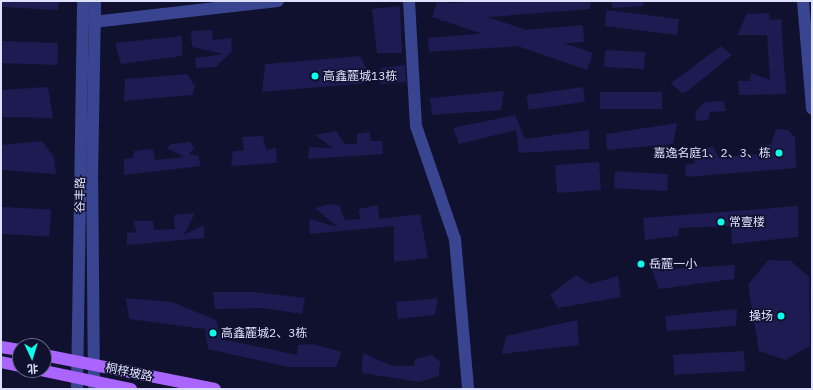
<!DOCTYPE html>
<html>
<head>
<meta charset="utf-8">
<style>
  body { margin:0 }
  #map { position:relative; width:813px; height:390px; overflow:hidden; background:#10112e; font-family:"IBM Plex Sans","Noto Sans SC",sans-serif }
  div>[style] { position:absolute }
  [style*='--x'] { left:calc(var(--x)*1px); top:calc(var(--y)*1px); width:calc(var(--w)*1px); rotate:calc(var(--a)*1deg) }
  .building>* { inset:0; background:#1d1b51; transform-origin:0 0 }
  .minor>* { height:12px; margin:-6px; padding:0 6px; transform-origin:6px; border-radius:6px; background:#394590 }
  .major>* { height:12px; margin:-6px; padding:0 6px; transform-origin:6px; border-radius:6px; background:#aa65ff }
  .dots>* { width:11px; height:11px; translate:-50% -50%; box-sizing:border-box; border:2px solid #10112e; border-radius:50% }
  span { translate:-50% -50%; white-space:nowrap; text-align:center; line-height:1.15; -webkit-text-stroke:3px #10112e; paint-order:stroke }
  .poi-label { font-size:12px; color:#dee0ff }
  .left { translate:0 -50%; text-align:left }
  .right { translate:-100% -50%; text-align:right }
  .street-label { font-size:12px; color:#dee0ff }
  .frame { position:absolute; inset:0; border:2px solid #dee0ff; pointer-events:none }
  .north { position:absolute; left:12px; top:338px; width:40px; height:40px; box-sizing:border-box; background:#10112e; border:1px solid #626482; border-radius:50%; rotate:176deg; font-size:11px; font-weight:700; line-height:16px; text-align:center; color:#dee0ff }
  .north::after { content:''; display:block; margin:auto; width:14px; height:18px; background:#0affeb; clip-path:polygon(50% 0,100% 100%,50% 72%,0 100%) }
</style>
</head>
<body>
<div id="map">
  <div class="building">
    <i style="clip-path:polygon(1px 1px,59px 1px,58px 10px,1px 7px)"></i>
    <i style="clip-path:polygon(481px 1px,591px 1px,590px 9px,440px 21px,439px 4px)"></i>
    <i style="clip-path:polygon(612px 1px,643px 1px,644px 6px,612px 8px)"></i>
    <i style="clip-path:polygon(400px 6px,402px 53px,377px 53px,372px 9px)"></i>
    <i style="clip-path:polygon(769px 13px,770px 20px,781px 19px,786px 94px,739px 95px,738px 81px,750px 81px,751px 73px,770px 80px,767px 35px,737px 35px,747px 14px)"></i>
    <i style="left:679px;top:19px;width:16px;height:73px;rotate:97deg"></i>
    <i style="clip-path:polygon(583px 25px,584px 42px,429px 52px,428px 38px)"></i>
    <i style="clip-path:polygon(212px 30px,213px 40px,231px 38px,232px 51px,216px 67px,196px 68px,195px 58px,224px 54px,192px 47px,191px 31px)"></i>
    <i style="clip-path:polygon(182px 36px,182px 56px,121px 64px,115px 43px)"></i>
    <i style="left:1px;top:41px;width:57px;height:22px;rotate:2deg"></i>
    <i style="clip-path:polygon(721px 46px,732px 55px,689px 90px,682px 93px,671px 83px)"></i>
    <i style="left:645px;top:52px;width:17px;height:40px;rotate:93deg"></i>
    <i style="left:593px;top:53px;width:18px;height:164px;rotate:109deg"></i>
    <i style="clip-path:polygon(360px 56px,367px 70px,367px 83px,262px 92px,265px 64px)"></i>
    <i style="clip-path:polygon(405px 65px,406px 82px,380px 84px,381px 68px)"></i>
    <i style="clip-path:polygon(187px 74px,195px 87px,192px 95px,124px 101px,125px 79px)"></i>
    <i style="clip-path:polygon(48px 87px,53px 118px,1px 117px,1px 90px)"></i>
    <i style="left:583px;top:87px;width:15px;height:57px;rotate:82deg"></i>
    <i style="clip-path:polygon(504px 91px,501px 110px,432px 115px,430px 98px)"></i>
    <i style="left:662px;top:92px;width:17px;height:62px;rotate:90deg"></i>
    <i style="clip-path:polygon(723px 101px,726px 111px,710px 112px,708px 120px,697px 121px,695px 113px,704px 102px)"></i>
    <i style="clip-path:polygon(515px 115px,525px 139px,589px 130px,589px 149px,519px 153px,516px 130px,459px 144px,453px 128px)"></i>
    <i style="clip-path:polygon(677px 123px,673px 144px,607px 150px,606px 134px)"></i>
    <i style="clip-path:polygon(776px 129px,788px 130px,795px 137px,796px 168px,686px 177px,685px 165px,695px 163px,693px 150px,713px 147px,719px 157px,761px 154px,762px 146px,771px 144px)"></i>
    <i style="clip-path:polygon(336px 131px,345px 144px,357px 144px,357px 134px,370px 132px,371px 141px,382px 141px,383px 154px,308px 159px,309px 147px,333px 148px,315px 135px)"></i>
    <i style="clip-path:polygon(263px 136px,266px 150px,276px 148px,277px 163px,231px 166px,233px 151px,244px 150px,242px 137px)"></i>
    <i style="clip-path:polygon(42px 141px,54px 157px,56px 174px,1px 170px,1px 145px)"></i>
    <i style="clip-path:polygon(190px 142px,194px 148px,189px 154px,198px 156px,201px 166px,124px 175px,124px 159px,133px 158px,134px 151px,153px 149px,155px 160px,184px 157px,167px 148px,171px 144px)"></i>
    <i style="left:599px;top:162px;width:28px;height:44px;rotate:86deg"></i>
    <i style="left:668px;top:174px;width:17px;height:53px;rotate:93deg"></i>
    <i style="clip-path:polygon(330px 204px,339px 205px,345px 220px,360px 219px,359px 209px,378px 205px,379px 219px,420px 214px,428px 258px,394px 262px,394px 226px,310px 234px,309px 219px,338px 227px,315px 208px)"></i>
    <i style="clip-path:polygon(798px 206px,798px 237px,732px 244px,731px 226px,679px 228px,678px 236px,645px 240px,643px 218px)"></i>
    <i style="left:1px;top:207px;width:50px;height:27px;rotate:3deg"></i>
    <i style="clip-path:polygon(195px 213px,184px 235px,204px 225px,204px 238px,127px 245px,127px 233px,137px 232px,133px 221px,153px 221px,154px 230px,175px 229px,174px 215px)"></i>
    <i style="clip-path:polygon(768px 260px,791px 261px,809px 277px,810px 346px,785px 360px,759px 351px,748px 285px)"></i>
    <i style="clip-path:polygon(735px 265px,734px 279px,659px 289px,652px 270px)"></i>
    <i style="clip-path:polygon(576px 275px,590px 284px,618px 276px,621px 297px,558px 308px,550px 295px)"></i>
    <i style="clip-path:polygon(213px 292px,254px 292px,305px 298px,302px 314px,262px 308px,215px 309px)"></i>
    <i style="clip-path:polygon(126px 298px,172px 302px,216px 320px,222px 339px,297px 355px,298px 345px,313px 344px,342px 352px,336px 367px,288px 367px,208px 349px,205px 329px,129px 319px)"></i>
    <i style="clip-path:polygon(438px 298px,435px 315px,398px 319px,396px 302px)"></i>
    <i style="clip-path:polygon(737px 309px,736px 326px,667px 331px,665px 316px)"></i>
    <i style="clip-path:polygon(577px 320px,579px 345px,502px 354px,506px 336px)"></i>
    <i style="left:744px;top:351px;width:20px;height:71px;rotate:87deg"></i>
    <i style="clip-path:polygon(363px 353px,392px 366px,414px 366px,415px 359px,432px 355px,440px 362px,439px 376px,419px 382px,362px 373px)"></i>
  </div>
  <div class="minor">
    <i style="--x:409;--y:1;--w:125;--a:86.8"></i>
    <i style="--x:416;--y:126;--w:120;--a:71"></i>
    <i style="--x:455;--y:239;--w:151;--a:85"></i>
    <i style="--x:803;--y:1;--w:108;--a:85.2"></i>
    <i style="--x:93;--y:22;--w:186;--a:-6.5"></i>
    <i style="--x:77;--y:389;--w:388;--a:-89.1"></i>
    <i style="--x:94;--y:389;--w:209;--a:-90.5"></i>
    <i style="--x:92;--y:180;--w:179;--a:-89"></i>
  </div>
  <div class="major">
    <i style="--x:1;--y:347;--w:19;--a:9"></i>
    <i style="--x:44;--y:355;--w:174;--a:11.2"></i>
    <i style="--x:1;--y:362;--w:19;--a:12"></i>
    <i style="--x:40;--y:370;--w:93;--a:11.8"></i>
  </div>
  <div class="dots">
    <i style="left:315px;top:76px;background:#0affeb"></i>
    <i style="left:779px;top:153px;background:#0affeb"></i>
    <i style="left:721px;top:222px;background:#0affeb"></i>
    <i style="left:641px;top:264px;background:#0affeb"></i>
    <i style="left:781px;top:316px;background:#0affeb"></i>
    <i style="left:213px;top:333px;background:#0affeb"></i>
  </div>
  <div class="poi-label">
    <span class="left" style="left:323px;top:76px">高鑫麓城13栋</span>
    <span class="right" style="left:771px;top:153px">嘉逸名庭1、2、3、栋</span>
    <span class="left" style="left:729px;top:222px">常壹楼</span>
    <span class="left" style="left:649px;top:264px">岳麓一小</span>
    <span class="right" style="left:773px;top:316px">操场</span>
    <span class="left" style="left:221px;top:333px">高鑫麓城2、3栋</span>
  </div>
  <div class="street-label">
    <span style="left:80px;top:195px;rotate:-89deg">谷丰路</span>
    <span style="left:129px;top:372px;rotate:12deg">桐梓坡路</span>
  </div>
  <div class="frame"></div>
  <div class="north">北</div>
</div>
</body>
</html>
